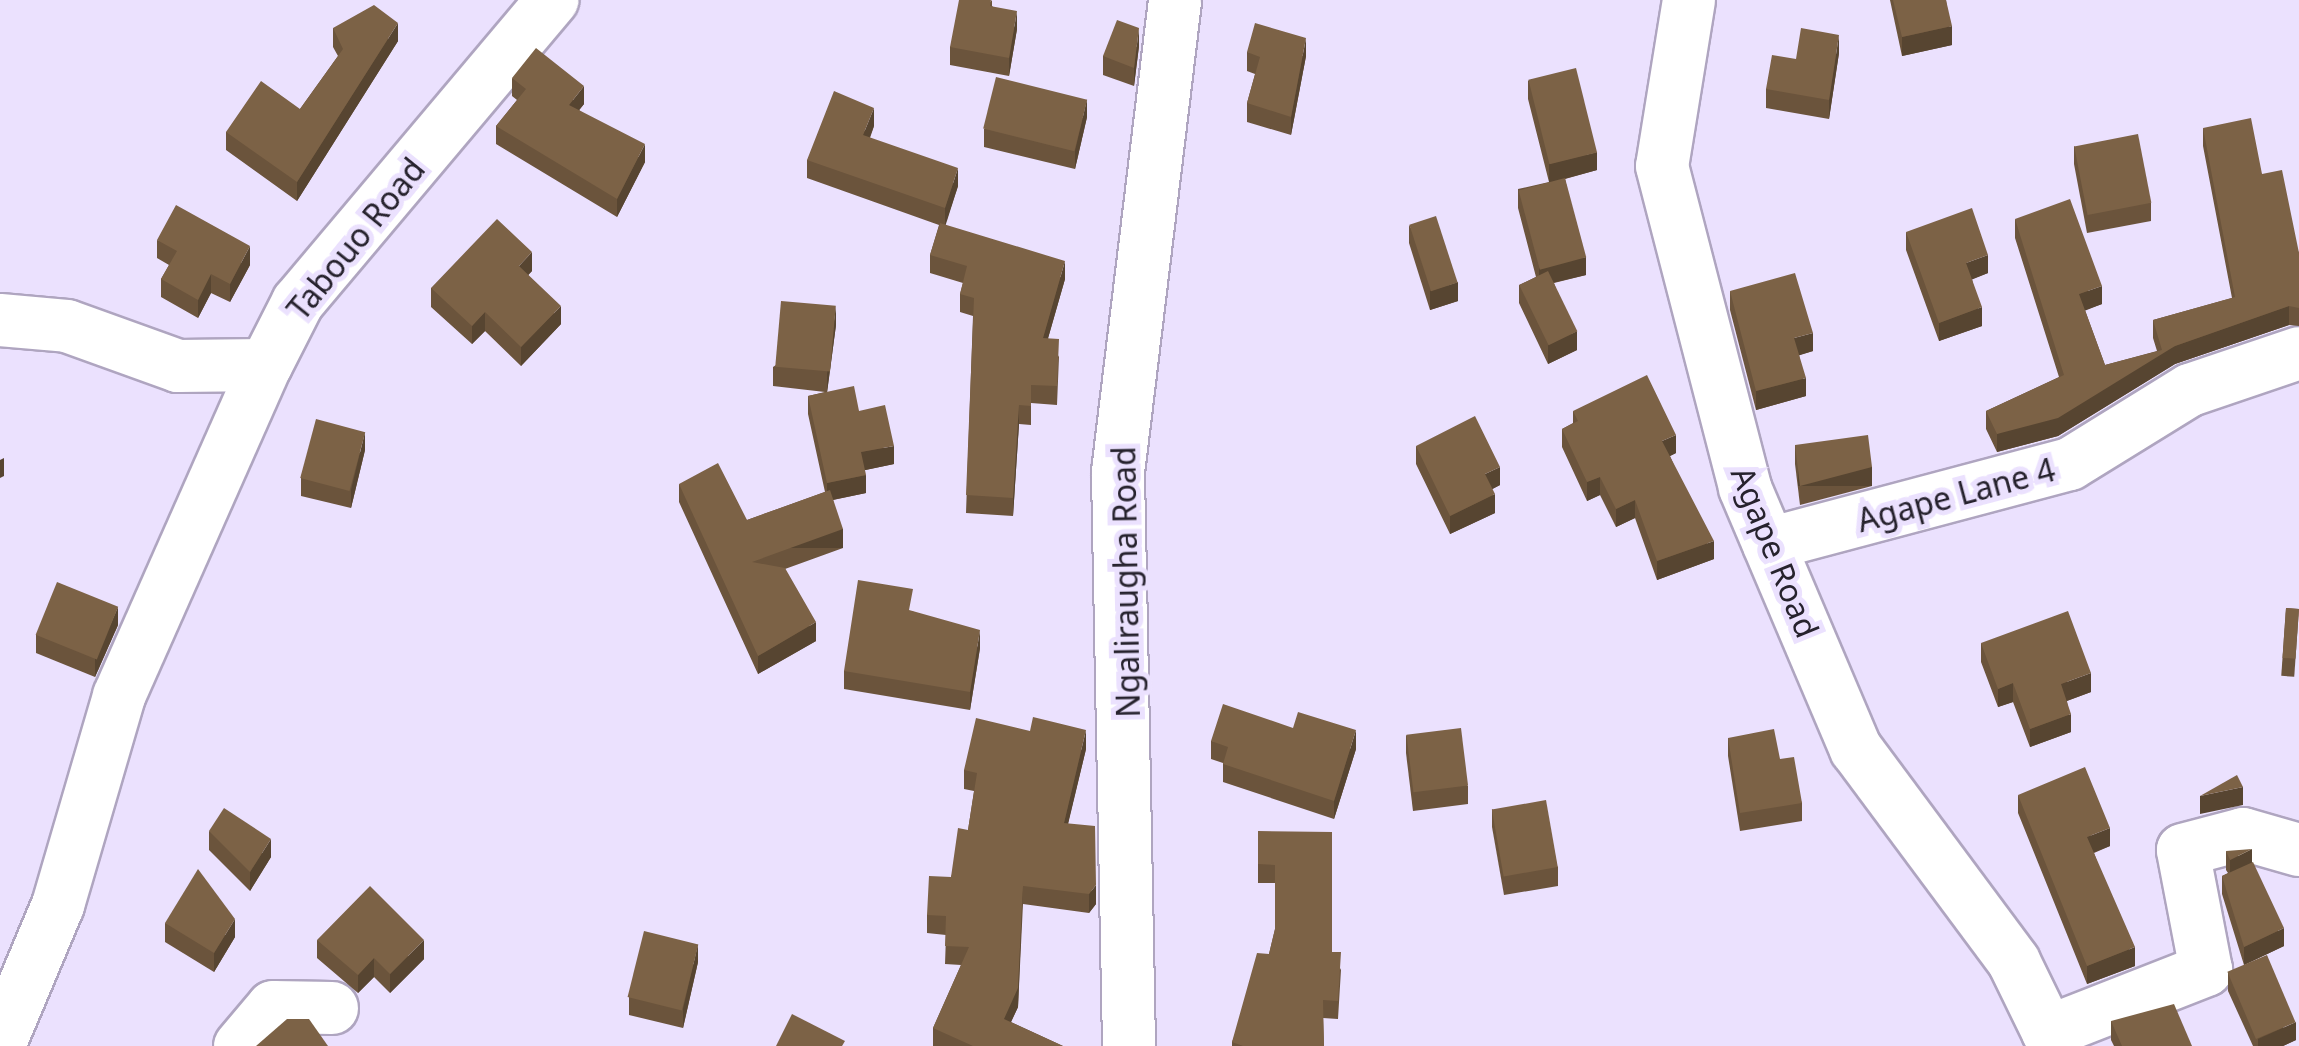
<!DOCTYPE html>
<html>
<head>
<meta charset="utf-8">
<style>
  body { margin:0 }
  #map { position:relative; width:2299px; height:1046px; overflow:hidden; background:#ebe1fe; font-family:"Noto Sans",sans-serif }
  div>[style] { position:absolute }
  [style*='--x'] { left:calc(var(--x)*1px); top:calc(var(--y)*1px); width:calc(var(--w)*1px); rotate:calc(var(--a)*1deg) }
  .roads { filter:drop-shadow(2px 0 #afa5c0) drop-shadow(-2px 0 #afa5c0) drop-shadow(0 2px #afa5c0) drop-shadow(0 -2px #afa5c0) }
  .minor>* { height:52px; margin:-26px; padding:0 26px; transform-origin:26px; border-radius:26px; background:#fff }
  .wall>* { inset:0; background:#6b543c; transform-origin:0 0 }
  .shaded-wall>* { inset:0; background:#574531; transform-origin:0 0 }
  .building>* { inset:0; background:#7c6246; transform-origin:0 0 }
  span { translate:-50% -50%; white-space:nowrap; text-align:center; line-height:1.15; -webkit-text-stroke:10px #ebe1fe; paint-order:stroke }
  .street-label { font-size:32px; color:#26222d }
</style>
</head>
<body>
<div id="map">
  <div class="roads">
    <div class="minor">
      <i style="--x:1689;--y:0;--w:168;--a:99.2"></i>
      <i style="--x:1662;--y:166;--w:333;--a:75.5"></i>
      <i style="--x:1745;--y:488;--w:284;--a:67"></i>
      <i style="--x:1856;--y:749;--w:265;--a:53.4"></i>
      <i style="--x:2014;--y:962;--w:93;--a:64"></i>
      <i style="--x:0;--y:320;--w:67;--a:5.1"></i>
      <i style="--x:67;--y:326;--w:118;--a:19.8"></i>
      <i style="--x:178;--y:366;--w:88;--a:-0.7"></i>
      <i style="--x:266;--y:365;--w:71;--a:-63.1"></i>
      <i style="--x:298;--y:302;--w:395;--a:-49.9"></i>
      <i style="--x:1769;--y:544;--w:311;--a:-14.9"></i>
      <i style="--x:2070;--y:464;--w:141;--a:-31.7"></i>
      <i style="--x:2190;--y:390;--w:115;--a:-18.7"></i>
      <i style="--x:2048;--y:1032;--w:170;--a:-21.4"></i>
      <i style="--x:2206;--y:970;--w:122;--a:-100.9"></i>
      <i style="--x:2183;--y:850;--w:62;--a:-14.9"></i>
      <i style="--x:2243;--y:834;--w:58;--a:15.9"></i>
      <i style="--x:0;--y:1043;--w:150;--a:-67.2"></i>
      <i style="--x:58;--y:905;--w:218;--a:-73.7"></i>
      <i style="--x:119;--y:696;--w:362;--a:-66.1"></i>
      <i style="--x:240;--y:1046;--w:51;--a:-49.8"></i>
      <i style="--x:273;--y:1007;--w:59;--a:1"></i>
      <i style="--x:1129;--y:1046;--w:574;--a:-91.1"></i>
      <i style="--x:1118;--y:472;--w:475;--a:-83.1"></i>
    </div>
  </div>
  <div class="wall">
    <i style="clip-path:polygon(992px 0,992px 6px,1017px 29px,1009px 76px,950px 65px,950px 47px)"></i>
    <i style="clip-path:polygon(1890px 0,1946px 0,1952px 45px,1902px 56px)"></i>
    <i style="clip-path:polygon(333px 28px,398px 41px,297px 201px,226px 150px,226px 132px,300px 109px,338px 56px,333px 47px)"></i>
    <i style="clip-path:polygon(1139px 46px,1134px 86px,1103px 75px,1103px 56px)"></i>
    <i style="clip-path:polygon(1247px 52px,1306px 56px,1291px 135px,1247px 122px,1247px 103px,1255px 74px,1247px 71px)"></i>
    <i style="clip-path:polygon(1839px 53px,1829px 119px,1766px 108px,1766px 89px)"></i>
    <i style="clip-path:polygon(512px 78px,584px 104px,579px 110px,645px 162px,617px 217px,496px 144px,496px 126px,517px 100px,512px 96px)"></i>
    <i style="clip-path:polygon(1528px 80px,1597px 170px,1565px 179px,1586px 275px,1554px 283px,1577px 350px,1548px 364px,1519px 303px,1519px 285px,1536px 277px,1518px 208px,1518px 189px,1549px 182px,1528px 99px)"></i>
    <i style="clip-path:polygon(1087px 117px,1075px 169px,984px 147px,984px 129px)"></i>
    <i style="clip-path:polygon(874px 126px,870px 138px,958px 186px,945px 225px,1065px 279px,1048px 338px,1059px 357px,1057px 405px,1031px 403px,1031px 425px,1019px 424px,1013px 516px,966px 513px,973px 316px,960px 312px,960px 294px,963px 283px,930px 273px,930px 255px,939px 225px,807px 178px,807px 160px)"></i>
    <i style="clip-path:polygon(2203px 128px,2262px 174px,2299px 253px,2299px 326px,2289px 325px,2175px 364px,2058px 436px,1997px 452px,1986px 429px,1986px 411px,2059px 377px,2015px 238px,2015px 219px,2102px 304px,2085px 310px,2105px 365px,2157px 351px,2153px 338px,2153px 320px,2232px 298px,2203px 146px)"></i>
    <i style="clip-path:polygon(2074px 146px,2151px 203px,2151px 221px,2087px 233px,2074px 164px)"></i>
    <i style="clip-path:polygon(1409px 225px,1458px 301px,1430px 310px,1409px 243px)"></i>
    <i style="clip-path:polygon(1906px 232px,1988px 273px,1972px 279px,1982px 326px,1939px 341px,1906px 250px)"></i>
    <i style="clip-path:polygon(157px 240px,250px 265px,230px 302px,211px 293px,198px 318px,161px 297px,161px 279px,169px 265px,157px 258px)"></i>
    <i style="clip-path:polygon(532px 271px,528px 275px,561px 324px,521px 366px,485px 331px,472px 344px,431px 307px,431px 288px)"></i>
    <i style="clip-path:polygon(1730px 291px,1813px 351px,1799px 355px,1806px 396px,1756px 410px,1730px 310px)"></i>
    <i style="clip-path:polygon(836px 325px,827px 392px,859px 411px,894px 464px,865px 470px,866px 493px,833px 500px,843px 548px,785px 569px,816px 641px,758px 674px,679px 502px,679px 484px,747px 520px,825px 492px,808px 414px,808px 396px,825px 392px,773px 386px,773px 367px)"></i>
    <i style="clip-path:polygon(1573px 411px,1676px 453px,1670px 456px,1714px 559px,1657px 580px,1635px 518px,1616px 527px,1600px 495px,1587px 501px,1562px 447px,1562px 429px,1573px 423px)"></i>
    <i style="clip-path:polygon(1795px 445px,1872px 486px,1800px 505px,1795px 464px)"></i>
    <i style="clip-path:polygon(1416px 446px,1500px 485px,1492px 489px,1495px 513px,1450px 534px,1416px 464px)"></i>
    <i style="clip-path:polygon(365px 450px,351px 508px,301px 496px,301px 478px)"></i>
    <i style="left:2286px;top:608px;width:13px;height:68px;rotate:4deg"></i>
    <i style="clip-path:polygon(912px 611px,980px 648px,970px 710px,844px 689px,844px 671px)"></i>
    <i style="clip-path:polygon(118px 625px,95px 677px,36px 653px,36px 635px)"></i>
    <i style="clip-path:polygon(1981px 643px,2091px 692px,2067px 701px,2071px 732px,2030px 747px,2013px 702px,1998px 707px,1981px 662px)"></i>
    <i style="clip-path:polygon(1406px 735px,1468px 786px,1468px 804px,1413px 811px,1406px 753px)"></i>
    <i style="clip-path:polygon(1728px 738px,1780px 759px,1802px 803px,1802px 821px,1740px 831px,1728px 756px)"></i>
    <i style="clip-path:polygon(1211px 741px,1356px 749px,1334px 819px,1223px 782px,1223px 763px,1211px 759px)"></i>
    <i style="clip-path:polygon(1086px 749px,1068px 823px,1096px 904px,1089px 913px,1023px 904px,1018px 1007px,1011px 1022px,1063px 1046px,933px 1046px,933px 1028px,961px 965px,945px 964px,946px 935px,927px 933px,927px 915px,951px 877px,968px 830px,974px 791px,964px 789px,964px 770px)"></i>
    <i style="clip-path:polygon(2018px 795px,2110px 846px,2094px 853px,2135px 966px,2087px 984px,2018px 813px)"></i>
    <i style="clip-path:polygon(1492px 809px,1558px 867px,1558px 886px,1504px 895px,1492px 827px)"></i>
    <i style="clip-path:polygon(209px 831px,271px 857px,250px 891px,209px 850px)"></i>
    <i style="clip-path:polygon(1258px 831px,1332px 952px,1341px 970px,1338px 1019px,1323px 1018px,1324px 1046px,1232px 1046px,1232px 1042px,1269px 954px,1275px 929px,1275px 883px,1258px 883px)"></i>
    <i style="clip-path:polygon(2226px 851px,2252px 862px,2284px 946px,2244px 965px,2222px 894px,2222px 876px,2228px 873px,2226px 870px)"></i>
    <i style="clip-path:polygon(165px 923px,235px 937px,214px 972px,165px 942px)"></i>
    <i style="clip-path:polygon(317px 940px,424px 959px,390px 993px,374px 977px,358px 993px,317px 958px)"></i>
    <i style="clip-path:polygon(698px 962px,683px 1028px,629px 1015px,629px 997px)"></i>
    <i style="clip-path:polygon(2228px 972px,2296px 1040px,2283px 1046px,2253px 1046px,2228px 991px)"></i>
    <i style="clip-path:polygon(2111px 1021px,2192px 1046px,2114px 1046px,2111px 1040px)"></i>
  </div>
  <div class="shaded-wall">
    <i style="clip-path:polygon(1017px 11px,1017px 29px,1009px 76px,1009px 58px)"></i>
    <i style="clip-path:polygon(398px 23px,398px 41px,297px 201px,297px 182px)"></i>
    <i style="clip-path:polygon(1952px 26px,1952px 45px,1902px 56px,1902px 37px)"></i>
    <i style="clip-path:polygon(1139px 28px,1139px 46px,1134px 86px,1134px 68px)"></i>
    <i style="clip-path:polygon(1839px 35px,1839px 53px,1829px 119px,1829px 100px)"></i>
    <i style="clip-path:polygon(1306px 38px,1306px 56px,1291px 135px,1291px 117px)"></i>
    <i style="clip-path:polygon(584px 86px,584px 104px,569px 123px,569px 105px)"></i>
    <i style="clip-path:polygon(1087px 99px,1087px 117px,1075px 169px,1075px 151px)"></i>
    <i style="clip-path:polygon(874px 108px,874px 126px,863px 154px,863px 135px)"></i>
    <i style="clip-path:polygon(645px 144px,645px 162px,617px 217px,617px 199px)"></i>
    <i style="clip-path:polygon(1597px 152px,1597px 170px,1549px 183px,1549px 164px)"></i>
    <i style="clip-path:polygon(958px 168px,958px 186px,945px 227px,945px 208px)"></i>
    <i style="clip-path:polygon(250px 246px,250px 265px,230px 302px,230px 284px)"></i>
    <i style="clip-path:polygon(532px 252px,532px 271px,519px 285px,519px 266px)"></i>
    <i style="clip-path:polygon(1988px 255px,1988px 273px,1966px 282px,1966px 263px)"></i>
    <i style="clip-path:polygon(1586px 257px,1586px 275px,1539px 286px,1539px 268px)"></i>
    <i style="clip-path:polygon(1065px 261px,1065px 279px,1043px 356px,1043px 338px)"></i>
    <i style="clip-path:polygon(211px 274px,211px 293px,198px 318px,198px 300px)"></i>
    <i style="clip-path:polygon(1458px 282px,1458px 301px,1430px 310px,1430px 291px)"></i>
    <i style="clip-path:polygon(2102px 286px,2102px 304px,2079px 313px,2079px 294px)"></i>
    <i style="clip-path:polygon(561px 306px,561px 324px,521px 366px,521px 347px)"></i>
    <i style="clip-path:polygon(836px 306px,836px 325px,827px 393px,827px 374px)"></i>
    <i style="clip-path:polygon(2289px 306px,2289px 325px,2175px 364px,2058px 436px,1997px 452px,1997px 434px,2175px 346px)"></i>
    <i style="clip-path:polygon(1982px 307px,1982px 326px,1939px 341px,1939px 323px)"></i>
    <i style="clip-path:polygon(485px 312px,485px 331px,472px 344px,472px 326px)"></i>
    <i style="clip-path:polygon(1577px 331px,1577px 350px,1548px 364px,1548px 345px)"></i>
    <i style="clip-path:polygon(1813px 333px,1813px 351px,1794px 357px,1794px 338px)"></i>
    <i style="clip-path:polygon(1806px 378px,1806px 396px,1756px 410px,1756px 391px)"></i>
    <i style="clip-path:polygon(1019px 405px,1019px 424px,1013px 516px,1013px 498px)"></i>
    <i style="clip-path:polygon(365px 432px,365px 450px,351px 508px,351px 490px)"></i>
    <i style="clip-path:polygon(1676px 435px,1676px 453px,1662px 460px,1662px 441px)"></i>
    <i style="clip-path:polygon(894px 446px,894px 464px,861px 471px,861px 452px)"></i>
    <i style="clip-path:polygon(4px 458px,4px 476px,0 478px,0 460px)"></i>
    <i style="clip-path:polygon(1500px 467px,1500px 485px,1485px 493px,1485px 474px)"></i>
    <i style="left:1872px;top:467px;width:19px;height:74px;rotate:90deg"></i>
    <i style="clip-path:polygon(866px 475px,866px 493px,827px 501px,827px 483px)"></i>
    <i style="clip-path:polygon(1600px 477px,1600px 495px,1587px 501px,1587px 482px)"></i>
    <i style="clip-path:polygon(1495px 494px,1495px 513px,1450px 534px,1450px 516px)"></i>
    <i style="clip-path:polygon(1635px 500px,1635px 518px,1616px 527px,1616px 509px)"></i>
    <i style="left:843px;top:529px;width:19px;height:97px;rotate:90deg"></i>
    <i style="clip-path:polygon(1714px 541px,1714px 559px,1657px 580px,1657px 561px)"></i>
    <i style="clip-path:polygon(118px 607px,118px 625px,95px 677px,95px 659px)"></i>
    <i style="clip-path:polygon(816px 622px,816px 641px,758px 674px,758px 656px)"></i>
    <i style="clip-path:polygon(980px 630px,980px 648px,970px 710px,970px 692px)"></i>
    <i style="clip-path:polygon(2091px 673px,2091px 692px,2061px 703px,2061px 684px)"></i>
    <i style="clip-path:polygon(2013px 683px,2013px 702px,1998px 707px,1998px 689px)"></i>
    <i style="clip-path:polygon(2071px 714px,2071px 732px,2030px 747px,2030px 729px)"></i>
    <i style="clip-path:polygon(1086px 730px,1086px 749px,1064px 841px,1064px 823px)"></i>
    <i style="clip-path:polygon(1356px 730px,1356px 749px,1334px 819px,1334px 801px)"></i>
    <i style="clip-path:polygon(2243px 787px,2243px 805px,2200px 814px,2200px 796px)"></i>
    <i style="clip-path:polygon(2110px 828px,2110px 846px,2087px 855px,2087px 837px)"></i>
    <i style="clip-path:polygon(271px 839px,271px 857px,250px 891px,250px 872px)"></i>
    <i style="clip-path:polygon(2252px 849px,2252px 868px,2230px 878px,2230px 860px)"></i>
    <i style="clip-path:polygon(1096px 885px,1096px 904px,1089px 913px,1089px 894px)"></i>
    <i style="clip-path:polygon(1023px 886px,1018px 1007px,1004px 1037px,1004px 1019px)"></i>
    <i style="clip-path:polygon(235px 919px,235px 937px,214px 972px,214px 953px)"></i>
    <i style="clip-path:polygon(2284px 928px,2284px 946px,2244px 965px,2244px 947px)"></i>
    <i style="clip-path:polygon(424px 940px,424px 959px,390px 993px,390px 974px)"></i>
    <i style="clip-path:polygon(698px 944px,698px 962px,683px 1028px,683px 1009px)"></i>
    <i style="clip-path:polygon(2135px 947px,2135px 966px,2087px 984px,2087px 966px)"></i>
    <i style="clip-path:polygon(374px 958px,374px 977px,358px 993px,358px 975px)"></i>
    <i style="clip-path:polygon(2296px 1022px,2296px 1040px,2283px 1046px,2258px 1046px,2258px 1039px)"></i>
  </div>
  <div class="building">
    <i style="clip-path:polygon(959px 0,991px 0,990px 6px,1017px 11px,1009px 58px,950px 47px)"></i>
    <i style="clip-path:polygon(1893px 0,1946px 0,1952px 26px,1902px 37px)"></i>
    <i style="clip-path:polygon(374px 5px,398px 23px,297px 182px,226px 132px,261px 81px,300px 109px,343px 49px,333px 28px)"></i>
    <i style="clip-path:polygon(1117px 20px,1139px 28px,1134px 68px,1103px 56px)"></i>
    <i style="clip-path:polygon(1255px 23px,1306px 38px,1291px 117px,1247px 103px,1260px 57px,1247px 52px)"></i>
    <i style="clip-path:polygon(1801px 28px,1839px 35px,1829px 100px,1766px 89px,1772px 55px,1796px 59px)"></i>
    <i style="clip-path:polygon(536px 48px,584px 86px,569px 105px,645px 144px,617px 199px,496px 126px,526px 89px,512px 78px)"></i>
    <i style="left:1576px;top:68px;width:87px;height:49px;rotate:76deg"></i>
    <i style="left:996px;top:77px;width:94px;height:53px;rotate:14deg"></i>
    <i style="clip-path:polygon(834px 91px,874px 108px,863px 135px,958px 168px,945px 208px,807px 160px)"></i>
    <i style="clip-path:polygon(2251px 118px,2262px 174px,2282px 170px,2299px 253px,2299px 308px,2289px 306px,2175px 346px,2058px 418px,1997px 434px,1986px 411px,2064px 375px,2015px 219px,2070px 199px,2102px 286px,2079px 294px,2105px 365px,2162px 350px,2153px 320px,2235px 297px,2203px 128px)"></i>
    <i style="left:2138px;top:134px;width:70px;height:65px;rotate:79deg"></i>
    <i style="left:1565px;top:178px;width:82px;height:48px;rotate:75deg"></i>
    <i style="clip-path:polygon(176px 205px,250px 246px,230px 284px,211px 274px,198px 300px,161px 279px,177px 251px,157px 240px)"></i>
    <i style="clip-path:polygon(1972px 208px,1988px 255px,1966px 263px,1982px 307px,1939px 323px,1906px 232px)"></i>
    <i style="left:1436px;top:216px;width:70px;height:28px;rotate:72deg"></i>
    <i style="clip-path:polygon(497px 219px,532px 252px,519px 266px,561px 306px,521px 347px,485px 312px,472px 326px,431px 288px)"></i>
    <i style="clip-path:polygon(940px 223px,1065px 261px,1043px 338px,1059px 339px,1057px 386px,1031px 385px,1031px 406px,1019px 405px,1013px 498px,966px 495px,974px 298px,960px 294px,967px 266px,930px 255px)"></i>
    <i style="left:1548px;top:271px;width:67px;height:32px;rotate:64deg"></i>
    <i style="clip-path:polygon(1795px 273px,1813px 333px,1794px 338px,1806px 378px,1756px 391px,1730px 291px)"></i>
    <i style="left:781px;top:301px;width:55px;height:66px;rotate:5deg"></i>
    <i style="clip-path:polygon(1647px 375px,1676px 435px,1662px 441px,1714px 541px,1657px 561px,1635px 500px,1616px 509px,1600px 477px,1587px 482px,1562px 429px,1578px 421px,1573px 411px)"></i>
    <i style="clip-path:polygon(854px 386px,859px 411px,885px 405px,894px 446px,861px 452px,866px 475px,827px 483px,808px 396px)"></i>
    <i style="clip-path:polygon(1475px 416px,1500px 467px,1485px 474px,1495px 494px,1450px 516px,1416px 446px)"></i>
    <i style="left:316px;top:419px;width:51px;height:61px;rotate:15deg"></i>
    <i style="clip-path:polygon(1868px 435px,1872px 467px,1800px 486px,1795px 445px)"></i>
    <i style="clip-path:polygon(718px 463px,747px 520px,830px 490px,843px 529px,752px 562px,785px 568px,816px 622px,758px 656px,679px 484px)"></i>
    <i style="clip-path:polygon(858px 580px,913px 589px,909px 610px,980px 630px,970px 692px,844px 671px)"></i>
    <i style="left:57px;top:582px;width:66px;height:57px;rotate:22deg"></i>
    <i style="left:2286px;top:608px;width:13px;height:50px;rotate:4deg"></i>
    <i style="clip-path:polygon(2068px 611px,2091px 673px,2061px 684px,2071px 714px,2030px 729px,2013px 683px,1998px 689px,1981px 643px)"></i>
    <i style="clip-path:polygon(1223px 704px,1293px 728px,1298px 712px,1356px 730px,1334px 801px,1223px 764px,1228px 747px,1211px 741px)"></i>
    <i style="clip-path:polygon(1033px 717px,1086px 730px,1064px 823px,1095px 826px,1096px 885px,1089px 894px,1023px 886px,1018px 988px,1004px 1019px,1063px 1046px,973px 1046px,933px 1028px,969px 947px,945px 946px,946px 916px,927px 915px,929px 876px,951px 877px,958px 828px,968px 830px,977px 773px,964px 770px,976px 718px,1030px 731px)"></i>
    <i style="left:1461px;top:728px;width:58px;height:55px;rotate:83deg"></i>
    <i style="clip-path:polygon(1774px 729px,1780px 759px,1794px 757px,1802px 803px,1740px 813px,1728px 738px)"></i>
    <i style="clip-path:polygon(2085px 767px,2110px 828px,2087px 837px,2135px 947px,2087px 966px,2018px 795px)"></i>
    <i style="clip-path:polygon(2237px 775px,2243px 787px,2200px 796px)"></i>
    <i style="left:1546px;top:800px;width:68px;height:55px;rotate:80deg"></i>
    <i style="clip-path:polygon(224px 808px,271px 839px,250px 872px,209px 831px)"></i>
    <i style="clip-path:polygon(1258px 831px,1332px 832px,1332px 952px,1341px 952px,1338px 1001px,1323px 1000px,1324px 1046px,1243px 1046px,1232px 1042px,1257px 953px,1269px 954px,1275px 929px,1275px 865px,1258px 864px)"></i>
    <i style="clip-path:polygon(2252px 849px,2230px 860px,2226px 851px)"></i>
    <i style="clip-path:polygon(2253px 862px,2284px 928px,2244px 947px,2222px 876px)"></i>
    <i style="clip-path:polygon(198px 869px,235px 919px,214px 953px,165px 923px)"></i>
    <i style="clip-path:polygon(370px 886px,424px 940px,390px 974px,374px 958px,358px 975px,317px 940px)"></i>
    <i style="left:644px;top:931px;width:56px;height:68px;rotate:14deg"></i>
    <i style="left:2267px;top:955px;width:73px;height:43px;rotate:67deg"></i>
    <i style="clip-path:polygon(2174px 1004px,2192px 1046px,2122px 1046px,2111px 1021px)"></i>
    <i style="clip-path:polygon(792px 1014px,845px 1041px,842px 1046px,776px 1046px)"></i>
    <i style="clip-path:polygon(287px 1019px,309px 1019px,328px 1046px,256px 1046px)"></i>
  </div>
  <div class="street-label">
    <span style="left:356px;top:239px;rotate:-51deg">Tabouo Road</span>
    <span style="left:1956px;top:495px;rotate:-15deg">Agape Lane 4</span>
    <span style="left:1775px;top:552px;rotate:68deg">Agape Road</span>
    <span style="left:1126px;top:582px;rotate:-91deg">Ngaliraugha Road</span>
  </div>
</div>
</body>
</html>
